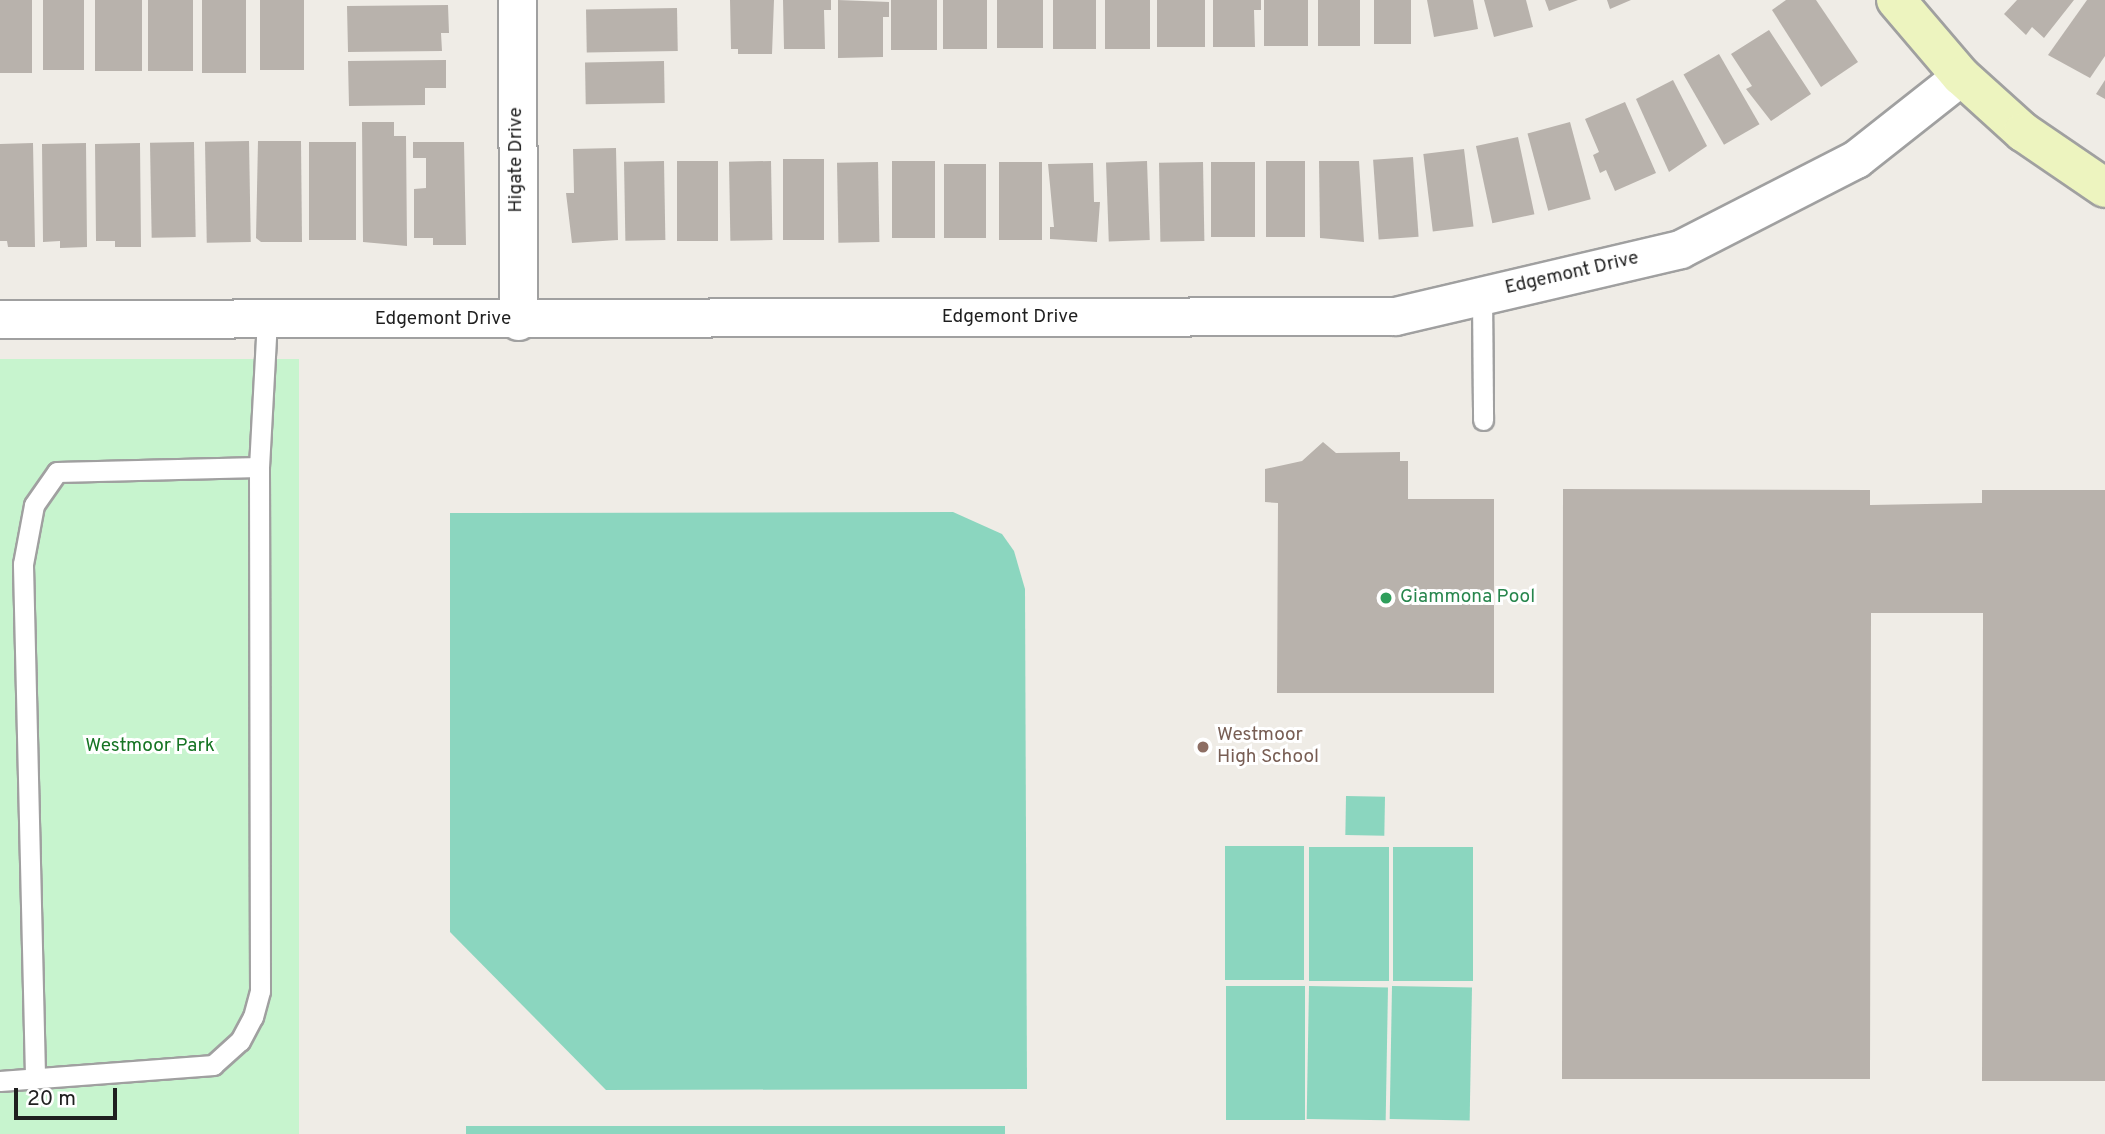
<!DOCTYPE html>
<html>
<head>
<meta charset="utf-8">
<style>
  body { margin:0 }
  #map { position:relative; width:2105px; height:1134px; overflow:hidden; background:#efece6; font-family:Overpass,sans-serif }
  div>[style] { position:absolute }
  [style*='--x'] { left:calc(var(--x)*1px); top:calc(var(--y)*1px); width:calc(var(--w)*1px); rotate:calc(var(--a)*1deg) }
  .park>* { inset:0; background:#c7f4ce; transform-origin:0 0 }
  .pitch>* { inset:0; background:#8bd6bf; transform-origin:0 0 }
  .building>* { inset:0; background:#b8b2ac; transform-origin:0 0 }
  .roads { filter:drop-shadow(2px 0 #a0a0a0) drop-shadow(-2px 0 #a0a0a0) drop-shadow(0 2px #a0a0a0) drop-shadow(0 -2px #a0a0a0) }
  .lane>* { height:19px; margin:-9.5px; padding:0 9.5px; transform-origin:9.5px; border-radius:9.5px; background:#fff }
  .street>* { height:37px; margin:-18.5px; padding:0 18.5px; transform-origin:18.5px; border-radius:18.5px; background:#fff }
  .secondary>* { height:38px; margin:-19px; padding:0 19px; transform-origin:19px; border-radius:19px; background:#edf4bf }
  .dots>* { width:19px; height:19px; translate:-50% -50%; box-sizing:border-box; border:4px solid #fff; border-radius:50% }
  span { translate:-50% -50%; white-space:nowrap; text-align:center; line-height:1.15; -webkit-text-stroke:6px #fff; paint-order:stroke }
  .street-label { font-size:19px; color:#1f1f1f }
  .leisure-label { font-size:19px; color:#27864d }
  .left { translate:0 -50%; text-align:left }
  .education-label { font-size:19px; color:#785e54 }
  .park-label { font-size:19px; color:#167424 }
  .scale { position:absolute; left:14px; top:1088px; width:103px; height:32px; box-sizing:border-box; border:4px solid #1f1f1f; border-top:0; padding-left:9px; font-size:21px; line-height:24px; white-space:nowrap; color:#1f1f1f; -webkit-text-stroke:5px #fff; paint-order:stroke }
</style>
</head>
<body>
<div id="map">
  <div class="park">
    <i style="left:299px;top:359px;width:775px;height:299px;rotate:90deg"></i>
  </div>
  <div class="pitch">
    <i style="clip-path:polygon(953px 512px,1002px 534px,1014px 551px,1025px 589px,1027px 1089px,606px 1090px,450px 932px,450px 513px)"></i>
    <i style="left:1346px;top:796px;width:39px;height:39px;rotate:1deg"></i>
    <i style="left:1225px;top:846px;width:79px;height:134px"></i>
    <i style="left:1309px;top:847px;width:80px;height:134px"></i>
    <i style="left:1393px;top:847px;width:80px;height:134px"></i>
    <i style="left:1226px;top:986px;width:79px;height:134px"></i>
    <i style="left:1309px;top:986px;width:79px;height:133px;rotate:1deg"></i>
    <i style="left:1392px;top:986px;width:80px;height:133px;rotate:1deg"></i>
    <i style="left:466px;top:1126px;width:539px;height:8px"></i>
  </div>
  <div class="building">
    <i style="left:0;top:0;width:32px;height:73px"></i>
    <i style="left:43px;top:0;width:41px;height:70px"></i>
    <i style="left:95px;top:0;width:47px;height:71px"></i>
    <i style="left:148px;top:0;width:45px;height:71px"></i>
    <i style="left:202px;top:0;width:44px;height:73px"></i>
    <i style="left:260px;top:0;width:44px;height:70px"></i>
    <i style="clip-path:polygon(730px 0,774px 0,772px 54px,738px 54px,738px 49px,731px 49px)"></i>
    <i style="clip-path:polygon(783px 0,831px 0,831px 10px,824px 10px,825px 49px,784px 49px)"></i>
    <i style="clip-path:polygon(838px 0,889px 2px,889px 17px,883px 17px,883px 57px,838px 58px)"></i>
    <i style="left:891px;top:0;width:46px;height:50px"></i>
    <i style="left:943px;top:0;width:44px;height:49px"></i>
    <i style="left:997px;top:0;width:46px;height:48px"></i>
    <i style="left:1053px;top:0;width:43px;height:49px"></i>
    <i style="left:1105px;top:0;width:45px;height:49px"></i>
    <i style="left:1157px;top:0;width:48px;height:47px"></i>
    <i style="clip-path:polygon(1213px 0,1261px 0,1261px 10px,1254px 10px,1255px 47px,1213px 47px)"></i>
    <i style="left:1308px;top:0;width:46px;height:44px;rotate:90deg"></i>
    <i style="left:1318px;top:0;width:42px;height:46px"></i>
    <i style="left:1374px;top:0;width:37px;height:44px"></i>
    <i style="clip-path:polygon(1427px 0,1473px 0,1478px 29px,1434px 37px)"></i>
    <i style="clip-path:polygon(1484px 0,1526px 0,1533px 27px,1494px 37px)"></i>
    <i style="clip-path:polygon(1545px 0,1578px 0,1549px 11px)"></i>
    <i style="clip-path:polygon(1607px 0,1631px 0,1610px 9px)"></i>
    <i style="clip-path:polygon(1786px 0,1816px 0,1858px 62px,1821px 87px,1772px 10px)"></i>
    <i style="clip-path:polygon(2017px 0,2074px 0,2044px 38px,2032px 27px,2026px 35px,2004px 14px)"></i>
    <i style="clip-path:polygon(2087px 0,2105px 0,2105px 56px,2090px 78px,2048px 55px)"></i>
    <i style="clip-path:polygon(448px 5px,449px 33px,441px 33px,442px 51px,348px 52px,347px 6px)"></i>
    <i style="left:677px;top:8px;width:43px;height:91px;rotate:89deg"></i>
    <i style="clip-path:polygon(1769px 30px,1811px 94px,1771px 121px,1746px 89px,1752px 86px,1731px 54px)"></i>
    <i style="left:1719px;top:54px;width:81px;height:41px;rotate:60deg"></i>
    <i style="clip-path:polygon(446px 60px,446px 88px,425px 88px,425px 105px,349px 106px,348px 61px)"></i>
    <i style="left:664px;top:61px;width:42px;height:79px;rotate:89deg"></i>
    <i style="clip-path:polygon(1673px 80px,1707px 146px,1669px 172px,1636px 99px)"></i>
    <i style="clip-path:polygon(2105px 80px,2105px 99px,2096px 94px)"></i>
    <i style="clip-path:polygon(1625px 102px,1656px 173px,1615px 191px,1606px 170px,1600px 173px,1593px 155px,1599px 152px,1585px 119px)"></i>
    <i style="clip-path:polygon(362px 122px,394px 122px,394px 136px,406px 136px,407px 246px,363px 242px)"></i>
    <i style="left:1570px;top:122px;width:80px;height:44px;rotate:75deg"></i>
    <i style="left:1518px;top:137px;width:79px;height:43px;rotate:78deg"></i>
    <i style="left:249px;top:141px;width:101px;height:44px;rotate:89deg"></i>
    <i style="clip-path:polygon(258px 141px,301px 141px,302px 242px,261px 242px,256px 238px)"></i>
    <i style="left:194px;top:142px;width:95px;height:44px;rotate:89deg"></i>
    <i style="left:309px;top:142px;width:47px;height:98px"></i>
    <i style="clip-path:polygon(413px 142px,464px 142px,466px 245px,433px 245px,433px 238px,414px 238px,414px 189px,426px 188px,426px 158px,413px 158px)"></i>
    <i style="clip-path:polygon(33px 143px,35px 247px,8px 247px,7px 241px,0 241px,0 144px)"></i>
    <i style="clip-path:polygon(86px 143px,87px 247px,60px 248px,60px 241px,43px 242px,42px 144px)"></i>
    <i style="clip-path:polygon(140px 143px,141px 247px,115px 247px,115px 241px,96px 241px,95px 144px)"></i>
    <i style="clip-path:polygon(616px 148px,618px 240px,572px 243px,566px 193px,574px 193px,573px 149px)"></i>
    <i style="left:1464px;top:149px;width:78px;height:41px;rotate:83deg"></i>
    <i style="left:1413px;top:157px;width:80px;height:40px;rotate:86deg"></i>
    <i style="left:783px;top:159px;width:41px;height:81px"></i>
    <i style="left:664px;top:161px;width:79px;height:40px;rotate:89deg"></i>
    <i style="left:677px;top:161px;width:41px;height:80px"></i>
    <i style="left:771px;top:161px;width:79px;height:42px;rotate:89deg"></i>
    <i style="left:892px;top:161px;width:43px;height:77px"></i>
    <i style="left:1147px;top:161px;width:79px;height:41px;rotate:88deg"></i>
    <i style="left:1266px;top:161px;width:39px;height:76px"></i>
    <i style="clip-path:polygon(1319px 161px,1359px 161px,1364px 242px,1320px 238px)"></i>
    <i style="left:878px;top:162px;width:80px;height:41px;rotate:89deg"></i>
    <i style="left:999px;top:162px;width:43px;height:78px"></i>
    <i style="left:1203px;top:162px;width:79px;height:44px;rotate:89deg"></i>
    <i style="left:1211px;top:162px;width:44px;height:75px"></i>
    <i style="clip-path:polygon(1093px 163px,1094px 202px,1100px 202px,1097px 242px,1050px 239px,1050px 227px,1054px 227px,1048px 164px)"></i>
    <i style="left:944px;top:164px;width:42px;height:74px"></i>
    <i style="clip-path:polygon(1323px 442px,1336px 453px,1400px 452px,1400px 461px,1408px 461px,1408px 499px,1494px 499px,1494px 693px,1277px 693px,1278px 503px,1265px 502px,1265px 469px,1302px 461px)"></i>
    <i style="clip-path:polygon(1563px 489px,1870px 490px,1870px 505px,1982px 503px,1982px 490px,2105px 490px,2105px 1081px,1982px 1081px,1983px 613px,1871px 613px,1870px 1079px,1562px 1079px)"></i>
  </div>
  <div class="roads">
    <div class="lane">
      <i style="--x:1482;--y:295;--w:125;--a:89.5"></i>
      <i style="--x:35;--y:1075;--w:511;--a:-91.35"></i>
      <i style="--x:23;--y:564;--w:60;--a:-79.4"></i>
      <i style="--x:34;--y:505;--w:40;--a:-55.1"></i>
      <i style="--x:57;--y:472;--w:202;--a:-1.4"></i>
      <i style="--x:0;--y:1081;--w:214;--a:-4.3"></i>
      <i style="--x:213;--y:1065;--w:36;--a:-42"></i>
      <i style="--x:240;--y:1041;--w:27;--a:-62"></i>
      <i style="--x:253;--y:1017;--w:27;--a:-75"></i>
      <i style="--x:260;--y:991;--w:524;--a:-90.11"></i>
      <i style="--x:259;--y:467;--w:147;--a:-86.9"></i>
    </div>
    <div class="street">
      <i style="--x:517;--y:0;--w:321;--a:89.8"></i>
      <i style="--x:0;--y:319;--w:1395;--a:-0.12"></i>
      <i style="--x:1395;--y:316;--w:293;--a:-13.2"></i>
      <i style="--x:1680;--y:249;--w:198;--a:-27.1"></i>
      <i style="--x:1856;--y:159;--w:134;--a:-38.3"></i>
    </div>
    <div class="secondary">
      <i style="--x:1896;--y:0;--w:100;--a:49.5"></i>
      <i style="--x:1961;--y:76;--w:84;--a:42.1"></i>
      <i style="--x:2023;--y:132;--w:99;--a:34.3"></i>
    </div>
  </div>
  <div class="dots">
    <i style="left:1386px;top:598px;background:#2e9e5b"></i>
    <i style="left:1203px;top:747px;background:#8d6e63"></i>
  </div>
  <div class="street-label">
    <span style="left:517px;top:160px;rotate:-90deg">Higate Drive</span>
    <span style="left:1572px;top:274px;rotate:-13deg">Edgemont Drive</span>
    <span style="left:1010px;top:318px">Edgemont Drive</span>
    <span style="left:443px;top:320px">Edgemont Drive</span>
  </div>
  <div class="leisure-label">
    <span class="left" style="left:1400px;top:598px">Giammona Pool</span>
  </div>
  <div class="education-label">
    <span class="left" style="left:1217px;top:747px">Westmoor<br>High School</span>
  </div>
  <div class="park-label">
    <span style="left:150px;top:747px">Westmoor Park</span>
  </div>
  <div class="scale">20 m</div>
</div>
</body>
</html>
